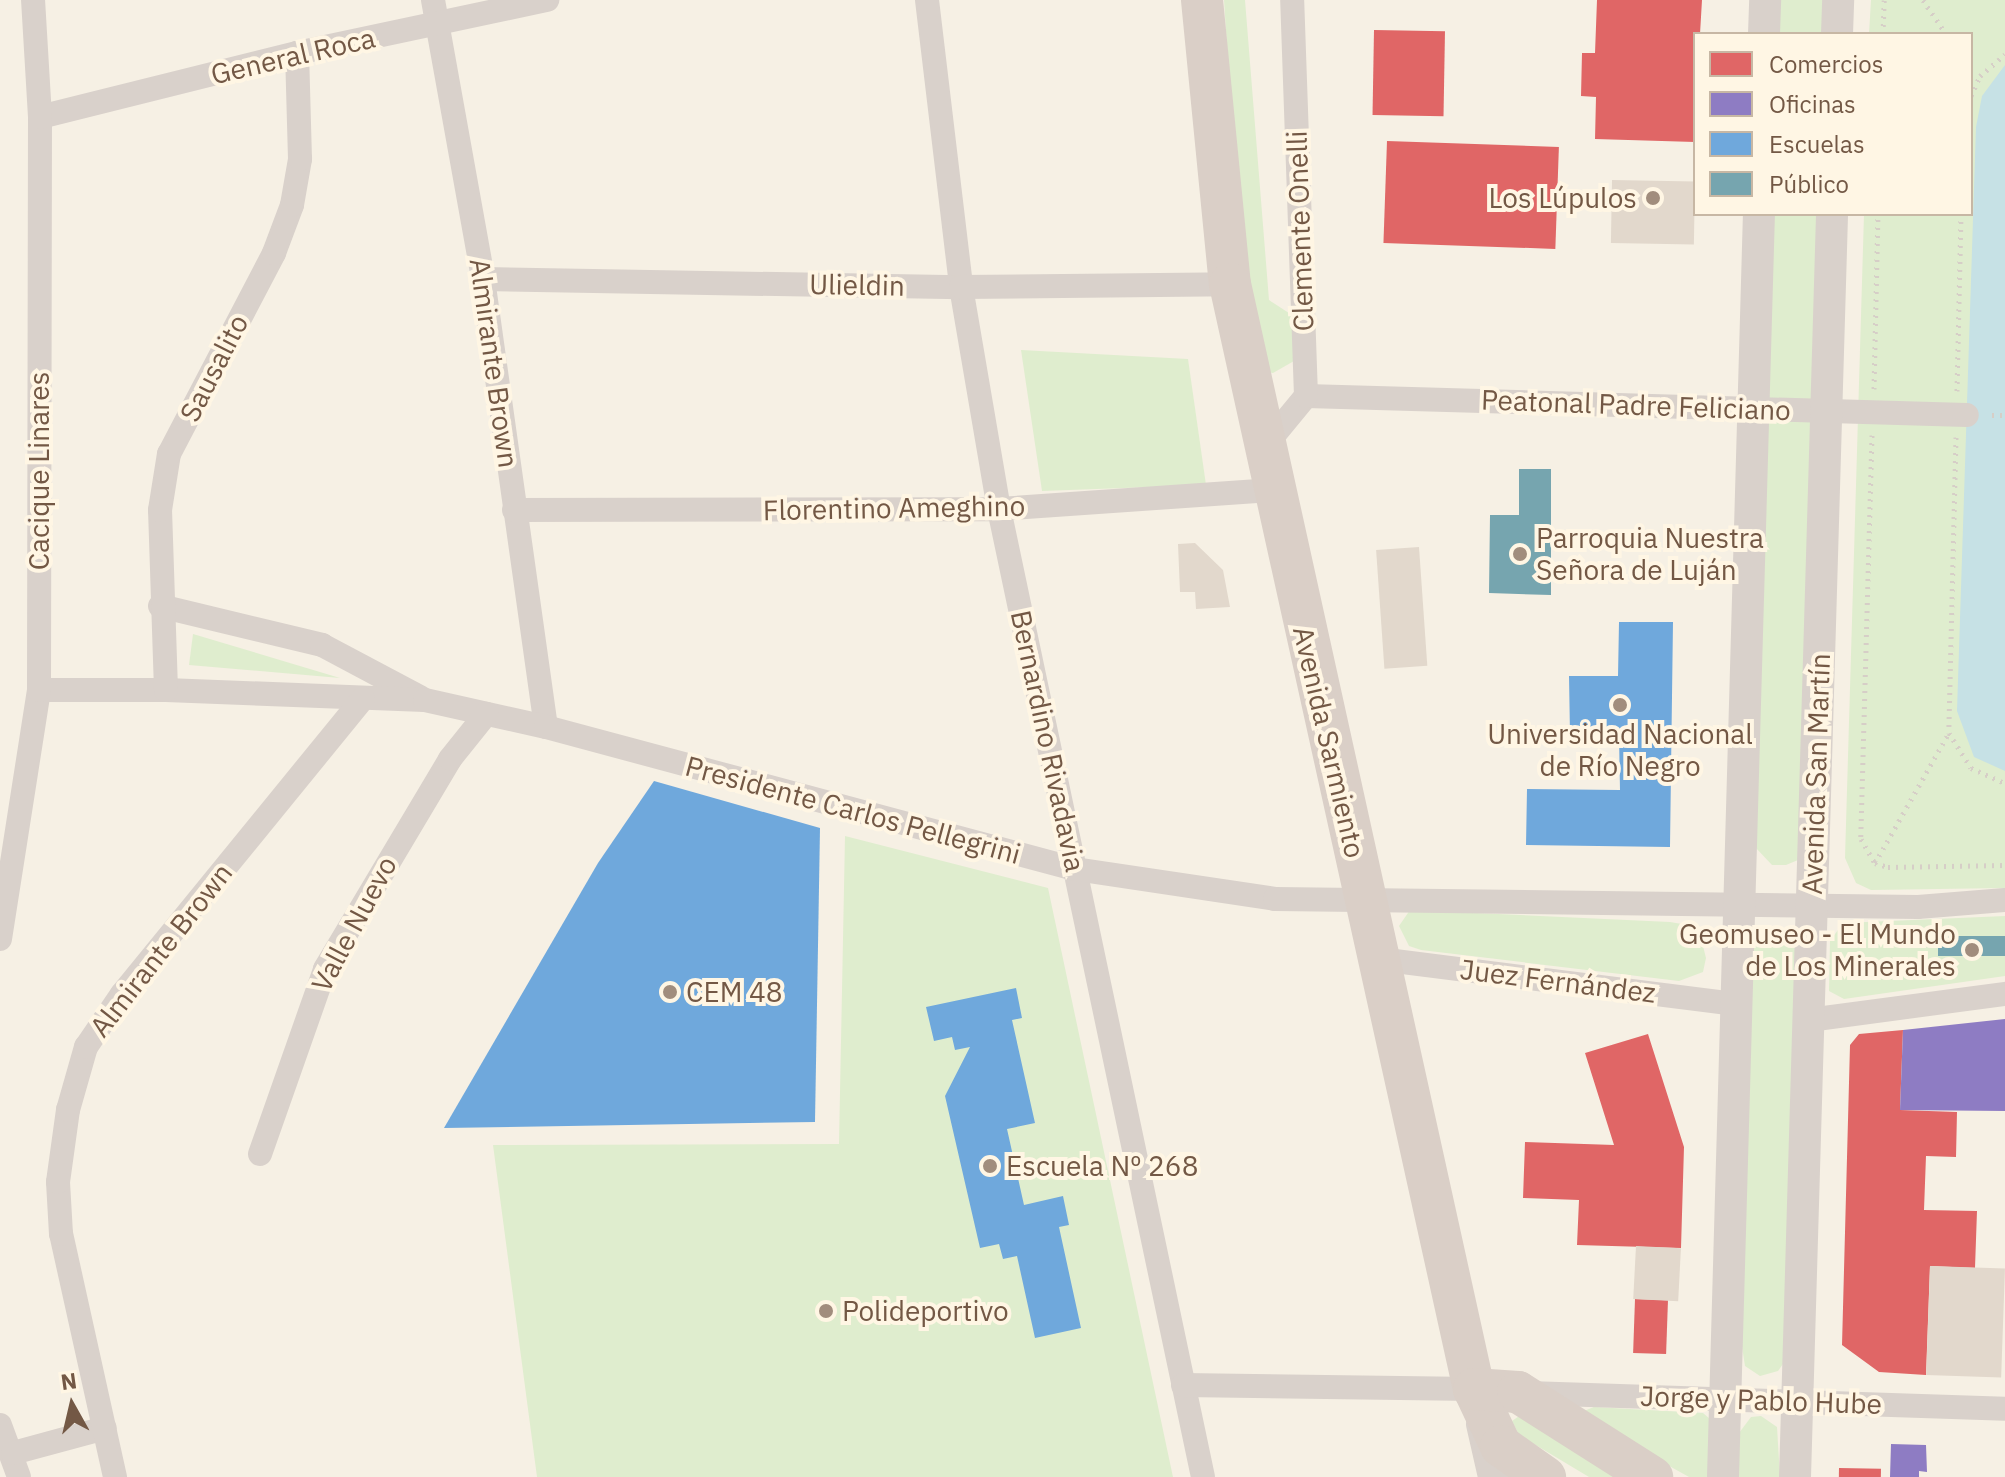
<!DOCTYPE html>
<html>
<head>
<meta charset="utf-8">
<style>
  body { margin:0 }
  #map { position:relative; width:2005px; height:1477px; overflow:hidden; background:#f6f0e4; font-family:"IBM Plex Sans",sans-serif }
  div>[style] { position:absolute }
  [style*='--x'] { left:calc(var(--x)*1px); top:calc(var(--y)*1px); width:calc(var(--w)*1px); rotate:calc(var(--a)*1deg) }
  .green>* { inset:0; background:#dfedce; transform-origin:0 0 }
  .water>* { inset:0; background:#c6e1e5 }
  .shops>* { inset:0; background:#e06666; transform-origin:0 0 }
  .offices>* { inset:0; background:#8e7cc3 }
  .schools>* { inset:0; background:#6fa8dc }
  .public>* { inset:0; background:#76a5af; transform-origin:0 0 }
  .building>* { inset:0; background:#e2d8cc; transform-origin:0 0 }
  .path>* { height:5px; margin-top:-2.5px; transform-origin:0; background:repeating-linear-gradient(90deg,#d6cec7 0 2px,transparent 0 8px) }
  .street>* { height:24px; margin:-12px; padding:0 12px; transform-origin:12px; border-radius:12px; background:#d9d1cb }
  .secondary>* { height:32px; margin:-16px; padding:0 16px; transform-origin:16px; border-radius:16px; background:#d9d1cb }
  .highway>* { height:42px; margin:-21px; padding:0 21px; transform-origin:21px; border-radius:21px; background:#dacfc7 }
  .dots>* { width:22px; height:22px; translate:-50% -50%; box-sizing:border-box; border:4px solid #fff6e4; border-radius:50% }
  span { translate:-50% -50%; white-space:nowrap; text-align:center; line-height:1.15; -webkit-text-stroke:8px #fff6e4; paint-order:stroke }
  .street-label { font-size:28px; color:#735845 }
  .poi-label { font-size:28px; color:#735845 }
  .right { translate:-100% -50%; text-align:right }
  .left { translate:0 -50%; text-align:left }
  .legend { position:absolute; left:1693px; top:32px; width:280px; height:184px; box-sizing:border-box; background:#fff6e4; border:2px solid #c7b7a4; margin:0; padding:10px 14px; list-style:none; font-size:24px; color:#735845 }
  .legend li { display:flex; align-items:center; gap:16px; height:40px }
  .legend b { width:40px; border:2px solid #c7b7a4 }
  .north { position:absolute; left:32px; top:1365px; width:80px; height:80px; -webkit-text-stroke:6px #fff6e4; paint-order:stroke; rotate:352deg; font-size:22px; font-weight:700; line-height:32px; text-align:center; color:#735845 }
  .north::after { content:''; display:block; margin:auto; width:28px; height:36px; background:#735845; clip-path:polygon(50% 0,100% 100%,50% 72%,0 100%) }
</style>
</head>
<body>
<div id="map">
  <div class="green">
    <i style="clip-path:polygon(1224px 0,1245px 0,1269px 300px,1292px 315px,1294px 361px,1273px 373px,1258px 370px,1237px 204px)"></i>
    <i style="left:1773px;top:0;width:56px;height:34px"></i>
    <i style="clip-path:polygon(1871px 0,2005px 0,2005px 888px,1871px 890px,1856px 883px,1845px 858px,1864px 214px,1971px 214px,1971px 34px,1869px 34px)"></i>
    <i style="clip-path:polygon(1768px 214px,1823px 214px,1798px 860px,1786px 865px,1772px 865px,1755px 847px)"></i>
    <i style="clip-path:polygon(1021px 350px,1188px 359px,1206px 485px,1042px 491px)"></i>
    <i style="clip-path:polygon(193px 634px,340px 678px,189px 665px)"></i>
    <i style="clip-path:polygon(845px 836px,1048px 888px,1173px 1477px,537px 1477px,493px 1145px,839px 1144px)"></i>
    <i style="clip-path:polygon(1410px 910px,1670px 922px,1688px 925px,1701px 938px,1706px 958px,1703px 972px,1679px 981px,1421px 950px,1409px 946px,1399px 926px)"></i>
    <i style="clip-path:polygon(2005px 916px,2005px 976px,1844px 999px,1829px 991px,1830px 941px,1843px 923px)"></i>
    <i style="clip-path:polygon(1777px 928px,1800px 941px,1783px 1364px,1778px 1371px,1760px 1376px,1745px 1366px,1742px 1347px,1750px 941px,1763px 929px)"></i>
    <i style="clip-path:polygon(1594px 1407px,1703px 1413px,1710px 1419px,1711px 1477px,1689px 1477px,1585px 1419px,1584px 1411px)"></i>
    <i style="clip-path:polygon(1522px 1414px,1634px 1477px,1589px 1477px,1519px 1435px,1512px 1421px)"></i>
    <i style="clip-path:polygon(1761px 1416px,1777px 1427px,1780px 1477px,1738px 1477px,1739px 1433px,1751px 1417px)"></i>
  </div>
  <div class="water">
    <i style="clip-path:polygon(2005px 65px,2005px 771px,1974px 757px,1957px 711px,1976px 127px,1982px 96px)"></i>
  </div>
  <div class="shops">
    <i style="clip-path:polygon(1597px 0,1702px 0,1700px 34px,1695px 34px,1695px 142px,1595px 139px,1596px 97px,1581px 96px,1582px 53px,1595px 53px)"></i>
    <i style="left:1374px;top:30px;width:71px;height:85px;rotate:1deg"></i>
    <i style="left:1387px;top:141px;width:172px;height:102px;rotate:2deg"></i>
    <i style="clip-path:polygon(1903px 1030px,1900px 1110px,1957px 1112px,1956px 1157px,1926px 1156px,1924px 1210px,1977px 1211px,1975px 1268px,1930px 1266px,1926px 1375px,1879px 1372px,1842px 1345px,1850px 1045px,1859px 1034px)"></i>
    <i style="clip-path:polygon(1648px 1034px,1684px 1147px,1681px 1248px,1577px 1245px,1579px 1200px,1523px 1198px,1525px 1142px,1614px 1145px,1585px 1053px)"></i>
    <i style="left:1635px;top:1299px;width:33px;height:54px;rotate:2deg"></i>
    <i style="left:1839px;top:1468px;width:42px;height:9px;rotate:1deg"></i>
  </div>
  <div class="offices">
    <i style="clip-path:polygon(2005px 1019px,2005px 1111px,1900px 1110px,1903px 1030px)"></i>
    <i style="clip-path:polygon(1891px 1444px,1926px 1445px,1927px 1472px,1919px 1471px,1919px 1477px,1890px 1477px)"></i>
  </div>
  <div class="schools">
    <i style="clip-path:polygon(1619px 622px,1673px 622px,1670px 847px,1526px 845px,1527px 789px,1620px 790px,1619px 735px,1570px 735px,1569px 676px,1618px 676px)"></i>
    <i style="clip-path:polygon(654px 781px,820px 828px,815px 1122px,444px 1128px,598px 863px)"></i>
    <i style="clip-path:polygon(1016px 988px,1022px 1018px,1012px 1020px,1035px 1123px,1007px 1129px,1024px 1205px,1063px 1196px,1069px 1225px,1059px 1227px,1081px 1328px,1035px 1338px,1017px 1256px,1003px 1259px,999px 1244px,980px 1248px,945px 1096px,970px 1047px,955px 1050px,952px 1037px,934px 1041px,926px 1007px)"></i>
  </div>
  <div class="public">
    <i style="clip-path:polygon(1519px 469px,1551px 469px,1551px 595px,1489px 593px,1490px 515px,1519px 515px)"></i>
    <i style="left:2005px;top:936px;width:20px;height:67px;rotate:90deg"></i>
  </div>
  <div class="building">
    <i style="left:1612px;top:180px;width:83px;height:63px;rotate:1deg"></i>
    <i style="clip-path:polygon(1195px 543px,1223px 570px,1230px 607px,1196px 609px,1195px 592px,1180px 592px,1178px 544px)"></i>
    <i style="left:1419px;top:547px;width:119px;height:43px;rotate:86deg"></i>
    <i style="left:1636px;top:1246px;width:45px;height:53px;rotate:3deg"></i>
    <i style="left:1930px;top:1266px;width:75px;height:109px;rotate:2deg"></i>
  </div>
  <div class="path">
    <i style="--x:1923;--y:0;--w:41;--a:55.9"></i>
    <i style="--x:1883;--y:34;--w:34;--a:-88"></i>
    <i style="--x:1971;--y:96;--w:22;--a:-66"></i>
    <i style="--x:1980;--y:76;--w:33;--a:-41"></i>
    <i style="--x:1874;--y:389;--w:175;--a:-88.7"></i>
    <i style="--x:1957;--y:391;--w:177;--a:-88.7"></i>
    <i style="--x:1992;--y:415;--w:13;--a:0"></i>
    <i style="--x:1872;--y:435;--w:404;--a:91.6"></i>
    <i style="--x:1861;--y:839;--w:28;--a:60"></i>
    <i style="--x:1875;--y:863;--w:14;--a:17"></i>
    <i style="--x:1888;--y:867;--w:117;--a:-1"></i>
    <i style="--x:1956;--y:437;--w:296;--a:91.4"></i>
    <i style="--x:1949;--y:733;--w:41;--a:57.8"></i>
    <i style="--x:1971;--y:768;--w:37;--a:24"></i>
    <i style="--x:1875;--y:863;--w:150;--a:-60.4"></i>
  </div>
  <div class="street">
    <i style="--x:433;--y:0;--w:283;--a:79.8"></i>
    <i style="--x:483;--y:279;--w:452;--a:82"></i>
    <i style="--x:927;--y:0;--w:289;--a:83.2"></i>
    <i style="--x:961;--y:287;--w:225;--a:80.3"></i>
    <i style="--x:999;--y:509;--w:989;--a:78.1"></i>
    <i style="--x:40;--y:117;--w:265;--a:-14"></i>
    <i style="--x:297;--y:53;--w:256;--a:-12"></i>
    <i style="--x:483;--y:279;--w:478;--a:1"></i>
    <i style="--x:961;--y:287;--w:269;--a:-0.6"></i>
    <i style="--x:1306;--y:396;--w:661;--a:1.65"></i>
    <i style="--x:1264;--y:447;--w:66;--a:-50.5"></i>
    <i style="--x:1306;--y:396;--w:396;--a:-92"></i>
    <i style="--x:514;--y:510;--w:485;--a:-0.1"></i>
    <i style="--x:999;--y:509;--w:275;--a:-4"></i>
    <i style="--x:160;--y:606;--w:167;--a:13.5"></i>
    <i style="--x:322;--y:645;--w:111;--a:28"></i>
    <i style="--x:39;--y:690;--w:127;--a:0"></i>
    <i style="--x:166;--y:690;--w:259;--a:2.2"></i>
    <i style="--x:425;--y:700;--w:124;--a:12.6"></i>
    <i style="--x:546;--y:727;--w:548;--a:15.03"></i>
    <i style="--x:1075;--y:869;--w:202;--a:8.5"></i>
    <i style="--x:1275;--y:899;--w:643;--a:0.71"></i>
    <i style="--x:1918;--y:907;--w:87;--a:-4.6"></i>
    <i style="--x:166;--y:690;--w:180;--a:-91.9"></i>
    <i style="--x:160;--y:510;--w:57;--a:-80.9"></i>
    <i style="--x:169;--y:454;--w:227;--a:-62.4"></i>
    <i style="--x:274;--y:253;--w:51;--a:-69.4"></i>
    <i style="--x:292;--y:205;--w:47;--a:-80.1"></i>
    <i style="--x:300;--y:159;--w:106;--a:-91.6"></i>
    <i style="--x:0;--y:939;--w:252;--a:-81.1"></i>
    <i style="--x:39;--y:690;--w:573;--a:-89.9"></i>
    <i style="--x:40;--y:117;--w:117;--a:-93.4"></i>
    <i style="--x:1379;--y:959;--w:360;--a:7.2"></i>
    <i style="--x:1809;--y:1020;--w:198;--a:-7.6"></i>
    <i style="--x:260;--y:1154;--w:196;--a:-70.6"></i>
    <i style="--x:325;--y:969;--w:244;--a:-59.2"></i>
    <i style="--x:450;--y:759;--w:58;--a:-51.3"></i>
    <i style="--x:1183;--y:1385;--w:291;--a:0.8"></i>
    <i style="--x:1528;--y:1393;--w:477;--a:1.9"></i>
    <i style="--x:0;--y:1425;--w:55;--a:69.9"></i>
    <i style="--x:13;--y:1453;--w:95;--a:-15.2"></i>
    <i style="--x:115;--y:1477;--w:249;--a:-102.5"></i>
    <i style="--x:61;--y:1234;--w:52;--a:-93.3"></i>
    <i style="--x:58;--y:1182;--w:73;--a:-82.1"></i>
    <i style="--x:68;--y:1110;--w:66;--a:-74.1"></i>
    <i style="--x:86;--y:1047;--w:64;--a:-55.8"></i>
    <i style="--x:122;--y:994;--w:381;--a:-50.8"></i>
  </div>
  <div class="secondary">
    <i style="--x:1764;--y:34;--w:34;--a:-88"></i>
    <i style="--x:1837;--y:34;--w:34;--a:-88"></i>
    <i style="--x:1482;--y:1424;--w:54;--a:77.2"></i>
    <i style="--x:1723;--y:1477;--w:1264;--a:-88.37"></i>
    <i style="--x:1795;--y:1477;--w:1264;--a:-88.32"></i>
  </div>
  <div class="highway">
    <i style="--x:1202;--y:0;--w:285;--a:84.4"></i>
    <i style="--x:1230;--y:284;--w:1132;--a:77.55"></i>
    <i style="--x:1474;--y:1389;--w:63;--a:64.7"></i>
    <i style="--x:1501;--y:1446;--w:54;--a:35.2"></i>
    <i style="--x:1474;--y:1389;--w:44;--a:3.9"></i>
    <i style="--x:1518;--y:1392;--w:159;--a:32.4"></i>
  </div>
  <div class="dots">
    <i style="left:1653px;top:198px;background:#a18d7d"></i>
    <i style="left:1520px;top:554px;background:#a18d7d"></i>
    <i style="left:1620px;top:705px;background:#a18d7d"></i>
    <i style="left:1972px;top:950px;background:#a18d7d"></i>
    <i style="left:670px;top:992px;background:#a18d7d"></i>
    <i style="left:990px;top:1166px;background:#a18d7d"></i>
    <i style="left:826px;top:1311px;background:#a18d7d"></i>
  </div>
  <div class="street-label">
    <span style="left:293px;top:56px;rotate:-13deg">General Roca</span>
    <span style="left:1300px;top:231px;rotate:-92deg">Clemente Onelli</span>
    <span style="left:857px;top:285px;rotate:1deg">Ulieldin</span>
    <span style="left:494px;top:363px;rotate:82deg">Almirante Brown</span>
    <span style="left:214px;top:368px;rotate:-63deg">Sausalito</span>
    <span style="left:1636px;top:405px;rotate:2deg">Peatonal Padre Feliciano</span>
    <span style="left:39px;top:471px;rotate:-90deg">Cacique Linares</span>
    <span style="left:894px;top:508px;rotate:-1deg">Florentino Ameghino</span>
    <span style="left:1048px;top:741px;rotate:78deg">Bernardino Rivadavia</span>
    <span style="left:1329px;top:742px;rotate:77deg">Avenida Sarmiento</span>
    <span style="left:1816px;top:774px;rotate:-88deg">Avenida San Martín</span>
    <span style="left:853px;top:810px;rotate:15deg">Presidente Carlos Pellegrini</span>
    <span style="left:354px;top:924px;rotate:-62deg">Valle Nuevo</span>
    <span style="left:161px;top:950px;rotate:-52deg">Almirante Brown</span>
    <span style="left:1558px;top:981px;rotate:7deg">Juez Fernández</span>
    <span style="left:1761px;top:1400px;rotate:2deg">Jorge y Pablo Hube</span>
  </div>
  <div class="poi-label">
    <span class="right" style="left:1637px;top:198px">Los Lúpulos</span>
    <span class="left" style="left:1536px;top:554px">Parroquia Nuestra<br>Señora de Luján</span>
    <span style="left:1620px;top:750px">Universidad Nacional<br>de Río Negro</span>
    <span class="right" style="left:1956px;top:950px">Geomuseo - El Mundo<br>de Los Minerales</span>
    <span class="left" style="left:686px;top:992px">CEM 48</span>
    <span class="left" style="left:1006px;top:1166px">Escuela Nº 268</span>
    <span class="left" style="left:842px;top:1311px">Polideportivo</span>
  </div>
  <ul class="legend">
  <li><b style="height:22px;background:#e06666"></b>Comercios</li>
  <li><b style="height:22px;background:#8e7cc3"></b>Oficinas</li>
  <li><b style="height:22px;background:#6fa8dc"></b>Escuelas</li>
  <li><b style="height:22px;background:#76a5af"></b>Público</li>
  </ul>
  <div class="north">N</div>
</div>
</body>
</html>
